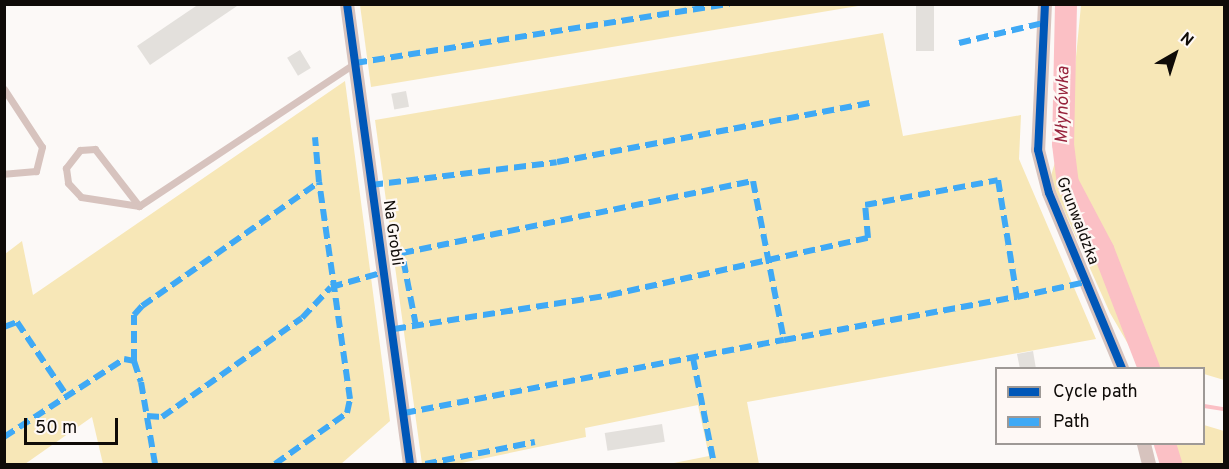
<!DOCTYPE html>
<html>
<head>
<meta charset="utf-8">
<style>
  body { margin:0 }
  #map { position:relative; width:1229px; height:469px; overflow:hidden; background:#fcf9f7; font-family:Overpass,sans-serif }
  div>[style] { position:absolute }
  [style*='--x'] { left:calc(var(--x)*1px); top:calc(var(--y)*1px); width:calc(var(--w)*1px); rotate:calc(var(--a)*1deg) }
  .green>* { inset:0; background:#f7e7b7 }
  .stream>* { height:4px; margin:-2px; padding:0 2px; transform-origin:2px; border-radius:2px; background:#fbc0c5 }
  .river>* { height:22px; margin:-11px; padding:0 11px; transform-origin:11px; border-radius:11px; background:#fbc0c5 }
  .building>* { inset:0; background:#e3e0dc; transform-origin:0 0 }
  .service>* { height:7px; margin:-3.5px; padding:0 3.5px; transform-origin:3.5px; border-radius:3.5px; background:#d7c3be }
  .minor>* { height:14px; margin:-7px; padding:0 7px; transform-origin:7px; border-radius:7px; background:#d7c3be }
  .quiet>* { height:6px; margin-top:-3px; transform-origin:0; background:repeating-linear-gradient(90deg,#3fa9f5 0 12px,transparent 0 18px) }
  .cycleway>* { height:8px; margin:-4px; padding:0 4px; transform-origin:4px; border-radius:4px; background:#0057b8 }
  span { translate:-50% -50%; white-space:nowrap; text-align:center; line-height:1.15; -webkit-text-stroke:4.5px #fef8f5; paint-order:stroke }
  .street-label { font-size:16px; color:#0f0b08 }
  .water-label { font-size:18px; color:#97233c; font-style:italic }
  .frame { position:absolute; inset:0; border:6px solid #0f0b08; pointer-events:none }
  .legend { position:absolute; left:995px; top:367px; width:210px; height:78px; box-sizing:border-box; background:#fef8f5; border:2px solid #9e9996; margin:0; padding:8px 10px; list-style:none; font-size:18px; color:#0f0b08 }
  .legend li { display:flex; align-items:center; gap:12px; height:30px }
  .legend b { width:30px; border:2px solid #9e9996 }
  .north { position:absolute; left:1145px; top:24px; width:60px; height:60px; -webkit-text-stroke:4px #fef8f5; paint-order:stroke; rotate:39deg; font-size:16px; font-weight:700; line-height:24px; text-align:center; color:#0f0b08 }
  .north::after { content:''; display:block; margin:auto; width:21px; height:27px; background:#0f0b08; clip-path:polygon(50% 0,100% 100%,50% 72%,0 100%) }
  .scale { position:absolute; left:24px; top:418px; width:94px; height:27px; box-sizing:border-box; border:3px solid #0f0b08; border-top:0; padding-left:8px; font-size:18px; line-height:21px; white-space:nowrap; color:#0f0b08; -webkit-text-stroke:4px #fef8f5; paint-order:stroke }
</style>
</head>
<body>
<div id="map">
  <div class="green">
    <i style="clip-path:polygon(360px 5px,864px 4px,864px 5px,371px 87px)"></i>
    <i style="clip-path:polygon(1081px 5px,1224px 5px,1224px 380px,1204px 374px,1204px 368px,1142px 368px,1110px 313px,1050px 179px,1071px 109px)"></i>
    <i style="clip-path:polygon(883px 33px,903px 136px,1021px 115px,1019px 159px,1096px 339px,747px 402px,759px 464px,669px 464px,709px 456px,698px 405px,585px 428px,586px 437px,457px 464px,422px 464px,375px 120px)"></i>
    <i style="clip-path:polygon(345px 81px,390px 421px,341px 464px,103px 464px,92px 417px,25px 464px,5px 464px,5px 254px,22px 241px,33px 295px)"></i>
    <i style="clip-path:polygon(1204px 425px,1224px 431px,1224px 464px,1174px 464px,1159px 453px,1157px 444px,1204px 444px)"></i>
  </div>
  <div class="stream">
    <i style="--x:1204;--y:406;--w:20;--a:9"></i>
  </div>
  <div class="river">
    <i style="--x:1066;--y:4;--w:140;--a:91.2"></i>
    <i style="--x:1063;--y:144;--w:39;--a:83"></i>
    <i style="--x:1068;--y:183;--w:75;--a:62.1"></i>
    <i style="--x:1103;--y:249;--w:128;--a:68.9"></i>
    <i style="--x:1165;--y:444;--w:21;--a:73"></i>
  </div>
  <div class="building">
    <i style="clip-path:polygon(199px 4px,240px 4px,150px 65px,137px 46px)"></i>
    <i style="left:916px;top:4px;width:18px;height:47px"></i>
    <i style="left:300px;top:50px;width:21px;height:15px;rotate:59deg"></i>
    <i style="left:406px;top:91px;width:16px;height:15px;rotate:79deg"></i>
    <i style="clip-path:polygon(1033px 351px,1036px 369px,1020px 369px,1017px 354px)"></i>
    <i style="left:662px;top:424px;width:18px;height:58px;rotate:81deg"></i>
  </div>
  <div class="service">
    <i style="--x:4;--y:89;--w:69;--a:56.8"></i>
    <i style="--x:42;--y:147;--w:25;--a:104"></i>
    <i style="--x:36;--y:171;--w:32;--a:175"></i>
    <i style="--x:139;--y:206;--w:72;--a:-127.7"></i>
    <i style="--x:95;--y:149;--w:15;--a:176"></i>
    <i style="--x:80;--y:150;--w:23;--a:128"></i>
    <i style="--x:66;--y:168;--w:15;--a:82"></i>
    <i style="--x:68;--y:183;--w:19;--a:47"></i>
    <i style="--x:81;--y:197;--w:59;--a:8.8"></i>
    <i style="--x:139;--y:206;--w:259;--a:-33.5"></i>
  </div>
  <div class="minor">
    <i style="--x:347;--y:4;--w:464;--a:82.2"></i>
    <i style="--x:1045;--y:4;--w:146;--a:92.7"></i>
    <i style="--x:1038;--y:150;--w:44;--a:75.7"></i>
    <i style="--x:1049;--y:193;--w:190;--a:67.4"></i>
    <i style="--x:1144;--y:444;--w:21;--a:76"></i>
  </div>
  <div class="quiet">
    <i style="--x:959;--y:43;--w:86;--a:-13.4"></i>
    <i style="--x:355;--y:63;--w:379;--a:-9"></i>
    <i style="--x:371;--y:185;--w:187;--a:-7"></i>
    <i style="--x:557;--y:162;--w:318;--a:-10.7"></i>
    <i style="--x:416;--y:326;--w:74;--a:-100.9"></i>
    <i style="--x:402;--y:253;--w:358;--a:-11.6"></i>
    <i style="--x:753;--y:181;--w:162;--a:79"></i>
    <i style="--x:784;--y:340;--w:237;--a:-10.5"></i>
    <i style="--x:4;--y:327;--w:14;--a:-21"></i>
    <i style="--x:17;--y:322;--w:89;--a:56"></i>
    <i style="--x:394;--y:329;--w:219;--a:-8.9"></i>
    <i style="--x:610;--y:295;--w:264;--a:-12.5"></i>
    <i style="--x:868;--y:238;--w:33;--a:-95"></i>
    <i style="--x:865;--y:205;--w:135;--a:-10.6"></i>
    <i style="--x:998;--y:180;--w:119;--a:80.8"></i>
    <i style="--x:1017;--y:297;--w:71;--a:-12.3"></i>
    <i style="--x:693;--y:358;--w:108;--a:78.8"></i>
    <i style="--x:134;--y:361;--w:46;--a:-90"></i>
    <i style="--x:134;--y:315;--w:12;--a:-48"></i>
    <i style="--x:142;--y:306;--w:216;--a:-35"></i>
    <i style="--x:319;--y:182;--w:45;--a:-95.1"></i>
    <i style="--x:404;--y:413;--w:387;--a:-10.9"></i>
    <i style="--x:147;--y:416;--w:15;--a:4"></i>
    <i style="--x:162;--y:417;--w:171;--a:-35.3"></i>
    <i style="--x:302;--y:318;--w:42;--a:-46.9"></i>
    <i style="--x:331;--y:287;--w:55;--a:-15.8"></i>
    <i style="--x:4;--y:437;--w:143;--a:-33"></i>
    <i style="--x:124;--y:359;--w:10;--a:11"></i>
    <i style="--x:134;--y:361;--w:22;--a:72"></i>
    <i style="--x:141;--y:382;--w:83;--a:80.3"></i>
    <i style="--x:275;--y:464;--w:88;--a:-35.3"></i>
    <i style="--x:347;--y:413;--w:14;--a:-78"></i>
    <i style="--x:350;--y:399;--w:219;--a:-98.1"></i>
    <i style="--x:425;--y:464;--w:112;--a:-11.3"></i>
  </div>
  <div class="cycleway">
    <i style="--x:347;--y:4;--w:464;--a:82.2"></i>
    <i style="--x:1045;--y:4;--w:146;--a:92.7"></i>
    <i style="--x:1038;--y:150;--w:44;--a:75.7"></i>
    <i style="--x:1049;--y:193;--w:190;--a:67.4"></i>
  </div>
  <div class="street-label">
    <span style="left:1077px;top:221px;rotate:69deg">Grunwaldzka</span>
    <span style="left:392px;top:233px;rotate:82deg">Na Grobli</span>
  </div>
  <div class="water-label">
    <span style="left:1064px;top:105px;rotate:-89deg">Młynówka</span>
  </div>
  <div class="frame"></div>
  <ul class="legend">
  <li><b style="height:8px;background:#0057b8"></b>Cycle path</li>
  <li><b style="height:8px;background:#3fa9f5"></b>Path</li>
  </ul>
  <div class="north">N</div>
  <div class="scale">50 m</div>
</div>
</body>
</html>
